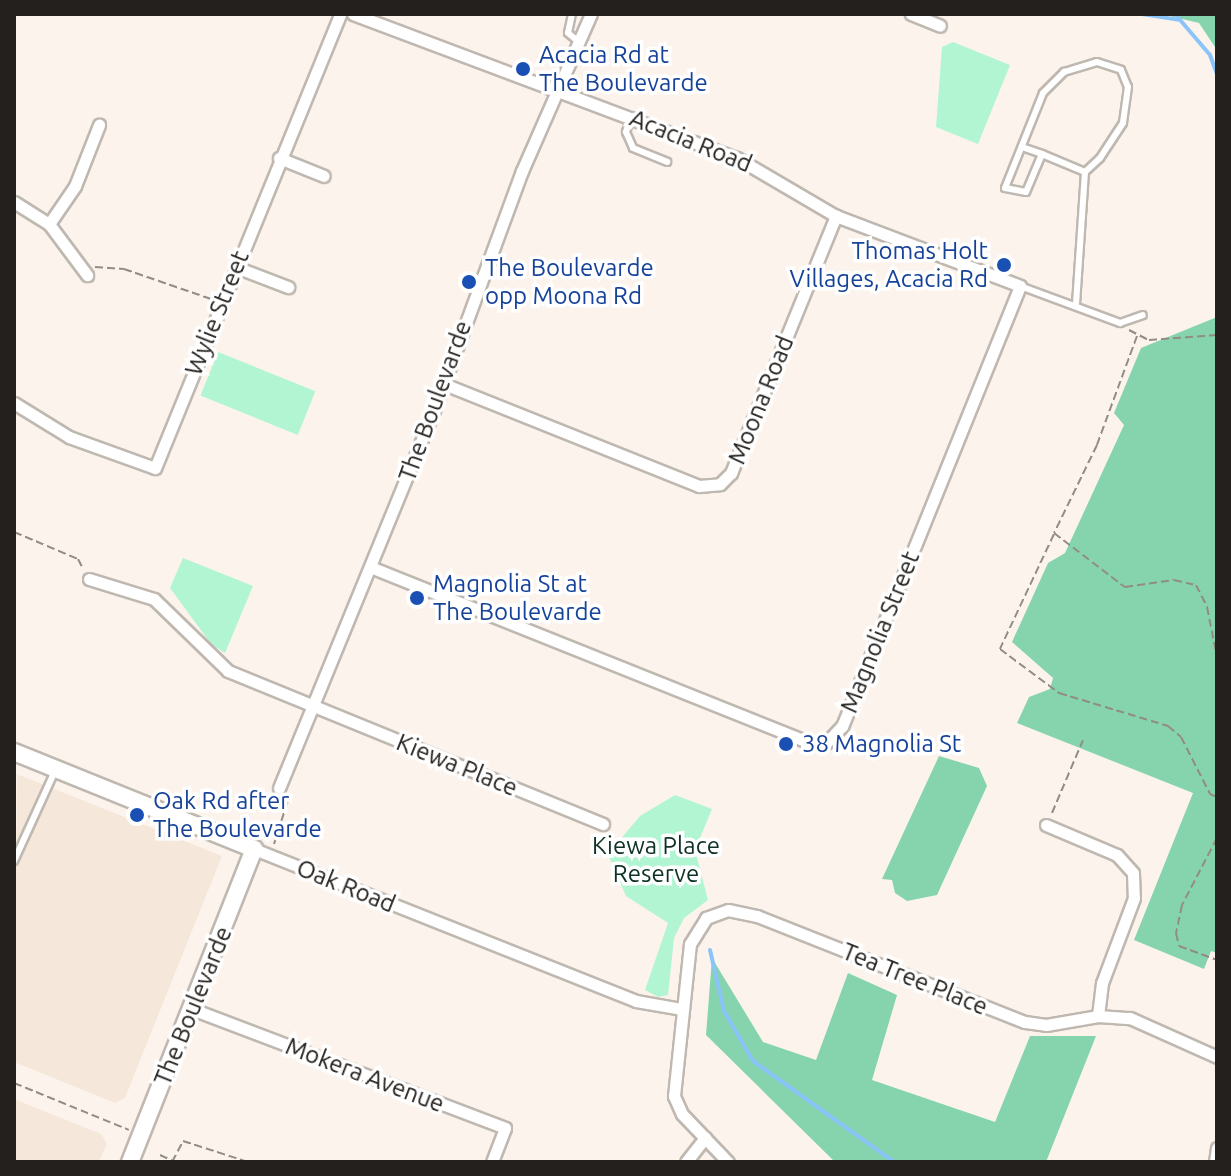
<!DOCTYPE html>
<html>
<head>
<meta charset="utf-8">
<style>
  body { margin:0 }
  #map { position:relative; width:1231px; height:1176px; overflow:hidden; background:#fcf4ec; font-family:Ubuntu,sans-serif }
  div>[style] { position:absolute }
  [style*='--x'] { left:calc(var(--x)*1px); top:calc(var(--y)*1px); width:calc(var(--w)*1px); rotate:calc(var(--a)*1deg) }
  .built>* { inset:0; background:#f5e8da }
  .green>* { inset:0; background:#b1f5d3; transform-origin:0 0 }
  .forest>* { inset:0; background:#85d4ae }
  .stream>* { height:4px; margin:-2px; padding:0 2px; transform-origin:2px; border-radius:2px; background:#8ac4f8 }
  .path>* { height:2px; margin-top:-1px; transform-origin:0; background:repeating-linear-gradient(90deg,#918c86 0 8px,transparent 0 12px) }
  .roads { filter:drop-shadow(2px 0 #bfb8b1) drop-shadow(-2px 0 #bfb8b1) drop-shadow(0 2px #bfb8b1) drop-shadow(0 -2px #bfb8b1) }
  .lane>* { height:6px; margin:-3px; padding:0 3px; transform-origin:3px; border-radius:3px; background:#fff }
  .street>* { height:11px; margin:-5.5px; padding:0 5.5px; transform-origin:5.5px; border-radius:5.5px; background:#fff }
  .secondary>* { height:16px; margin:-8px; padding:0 8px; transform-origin:8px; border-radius:8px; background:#fff }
  .dots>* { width:22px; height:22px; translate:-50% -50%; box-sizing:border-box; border:4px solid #fff; border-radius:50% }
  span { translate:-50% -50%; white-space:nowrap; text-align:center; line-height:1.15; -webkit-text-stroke:7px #fff; paint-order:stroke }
  .transit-label { font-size:24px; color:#164399 }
  .left { translate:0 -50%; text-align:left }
  .right { translate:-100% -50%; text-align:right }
  .street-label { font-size:24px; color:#23201d }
  .park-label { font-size:24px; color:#0d3122 }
  .frame { position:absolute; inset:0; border:16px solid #23201d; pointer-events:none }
</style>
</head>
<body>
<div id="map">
  <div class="built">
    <i style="clip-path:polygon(17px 774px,222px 856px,125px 1098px,115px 1103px,14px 1062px)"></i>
    <i style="clip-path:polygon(14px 1099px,101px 1134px,107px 1144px,99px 1162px,14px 1162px)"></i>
  </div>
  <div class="green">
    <i style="clip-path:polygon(953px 42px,1010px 65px,978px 144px,936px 127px,942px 47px)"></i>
    <i style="left:218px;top:352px;width:105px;height:47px;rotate:22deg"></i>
    <i style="clip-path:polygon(183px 558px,253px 586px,225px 653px,211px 644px,170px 588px)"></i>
    <i style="clip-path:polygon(675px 795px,712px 809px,695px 850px,708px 900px,684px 918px,674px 938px,668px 995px,658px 997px,645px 990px,668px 923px,626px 896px,608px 854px,640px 816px)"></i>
  </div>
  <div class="forest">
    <i style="clip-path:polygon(1161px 14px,1217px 14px,1217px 50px,1199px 23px)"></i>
    <i style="clip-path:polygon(1217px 317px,1217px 953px,1211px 951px,1204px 969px,1134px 940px,1193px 793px,1017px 723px,1029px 697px,1050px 689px,1053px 678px,1012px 642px,1048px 563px,1065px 553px,1124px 425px,1114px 413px,1141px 348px)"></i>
    <i style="clip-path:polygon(939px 756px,979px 768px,987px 786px,937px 895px,907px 901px,895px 893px,892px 880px,882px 879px)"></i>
    <i style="clip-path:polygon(712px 958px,763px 1042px,816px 1060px,848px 973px,897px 995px,872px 1080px,995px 1122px,1030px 1036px,1096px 1036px,1046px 1162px,835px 1162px,706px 1035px)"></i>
  </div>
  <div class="stream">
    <i style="--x:1142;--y:14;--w:36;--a:9"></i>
    <i style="--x:1175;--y:14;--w:54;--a:49.5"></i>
    <i style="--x:1210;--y:55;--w:20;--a:70"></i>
    <i style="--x:710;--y:950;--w:63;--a:77.1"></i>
    <i style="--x:724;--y:1011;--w:58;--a:59.9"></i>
    <i style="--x:753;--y:1061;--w:173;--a:35.6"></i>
  </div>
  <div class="path">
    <i style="--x:95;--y:267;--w:29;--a:4"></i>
    <i style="--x:124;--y:269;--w:92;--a:19"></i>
    <i style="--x:1129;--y:330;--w:22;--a:27"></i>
    <i style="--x:1149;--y:340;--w:68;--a:-4.2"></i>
    <i style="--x:1137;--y:336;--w:116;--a:110.2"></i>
    <i style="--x:1097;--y:445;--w:98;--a:116"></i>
    <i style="--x:1054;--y:533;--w:89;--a:37.3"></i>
    <i style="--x:1125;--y:587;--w:49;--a:-8.1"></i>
    <i style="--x:1174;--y:580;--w:23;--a:13"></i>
    <i style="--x:1196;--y:585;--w:25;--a:63"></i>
    <i style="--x:1207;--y:607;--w:51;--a:78.7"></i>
    <i style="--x:14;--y:532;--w:69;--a:22.9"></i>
    <i style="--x:78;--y:559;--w:9;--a:63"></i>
    <i style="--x:1054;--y:534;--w:127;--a:115.2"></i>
    <i style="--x:1000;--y:649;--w:74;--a:36.7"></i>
    <i style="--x:1059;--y:693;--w:114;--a:16.8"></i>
    <i style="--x:1168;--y:726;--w:17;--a:40"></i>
    <i style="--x:1181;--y:737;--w:64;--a:63"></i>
    <i style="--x:1210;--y:794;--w:8;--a:23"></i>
    <i style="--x:1052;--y:813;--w:79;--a:-67"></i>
    <i style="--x:1217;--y:838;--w:76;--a:117.6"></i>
    <i style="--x:1182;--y:905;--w:29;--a:102"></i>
    <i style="--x:1176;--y:933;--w:13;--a:77"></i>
    <i style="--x:1179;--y:946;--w:40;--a:20.2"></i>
    <i style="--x:274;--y:844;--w:52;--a:-72.3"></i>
    <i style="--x:14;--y:1083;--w:124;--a:22.2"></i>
    <i style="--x:160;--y:1155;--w:14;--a:25"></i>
    <i style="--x:172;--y:1162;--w:24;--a:-62"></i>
    <i style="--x:183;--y:1141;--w:68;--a:17.9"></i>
  </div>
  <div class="roads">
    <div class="lane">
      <i style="--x:572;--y:14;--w:19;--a:102"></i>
      <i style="--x:568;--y:33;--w:14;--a:39"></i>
      <i style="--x:1097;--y:62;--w:25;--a:18"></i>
      <i style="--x:1121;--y:70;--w:18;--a:68"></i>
      <i style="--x:1128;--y:87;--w:36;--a:98"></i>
      <i style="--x:1123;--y:123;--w:42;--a:123.3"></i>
      <i style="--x:1100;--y:158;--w:21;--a:137"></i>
      <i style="--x:1085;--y:172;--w:47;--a:-157.3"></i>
      <i style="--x:1042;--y:154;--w:41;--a:112.8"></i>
      <i style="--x:1026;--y:192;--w:21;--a:-169"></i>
      <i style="--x:1005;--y:188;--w:102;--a:-68.2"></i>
      <i style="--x:1043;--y:93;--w:30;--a:-45"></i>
      <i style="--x:1064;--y:72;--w:34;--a:-17"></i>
      <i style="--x:632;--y:116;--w:17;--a:111"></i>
      <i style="--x:626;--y:132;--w:17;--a:66"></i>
      <i style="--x:633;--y:148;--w:37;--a:22"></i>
      <i style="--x:1022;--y:147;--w:21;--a:19"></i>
      <i style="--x:1020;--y:286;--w:107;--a:20.3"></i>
      <i style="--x:1120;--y:323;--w:24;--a:-19"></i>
      <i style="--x:1076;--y:304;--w:132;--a:-86.1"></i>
      <i style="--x:14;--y:861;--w:101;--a:-65.5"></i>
    </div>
    <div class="street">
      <i style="--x:353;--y:14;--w:410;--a:20.6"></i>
      <i style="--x:737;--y:158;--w:115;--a:30.4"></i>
      <i style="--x:836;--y:216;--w:197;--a:20.8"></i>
      <i style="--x:1020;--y:286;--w:475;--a:112"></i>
      <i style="--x:842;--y:726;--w:23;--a:133"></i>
      <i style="--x:826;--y:743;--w:18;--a:-177"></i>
      <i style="--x:808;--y:742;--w:471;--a:-158.2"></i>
      <i style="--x:911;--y:14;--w:31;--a:22"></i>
      <i style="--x:279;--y:158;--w:48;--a:21.8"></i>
      <i style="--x:14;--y:202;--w:41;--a:32.2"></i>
      <i style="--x:49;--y:224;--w:64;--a:53.3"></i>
      <i style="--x:49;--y:224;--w:46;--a:-55.6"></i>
      <i style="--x:75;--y:186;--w:66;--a:-68.5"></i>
      <i style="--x:236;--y:267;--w:56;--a:21"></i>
      <i style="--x:444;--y:384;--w:275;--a:21.8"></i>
      <i style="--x:699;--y:486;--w:21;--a:-5"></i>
      <i style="--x:720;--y:484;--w:16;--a:-45"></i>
      <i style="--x:731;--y:473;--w:278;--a:-67.8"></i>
      <i style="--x:14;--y:403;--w:65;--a:31.7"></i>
      <i style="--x:69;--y:437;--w:91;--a:19.8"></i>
      <i style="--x:155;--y:468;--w:490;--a:-67.8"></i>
      <i style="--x:89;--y:579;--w:68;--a:17.1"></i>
      <i style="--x:154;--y:599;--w:103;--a:44.2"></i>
      <i style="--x:228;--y:671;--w:405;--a:22.2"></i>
      <i style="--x:279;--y:788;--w:409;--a:-67.7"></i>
      <i style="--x:434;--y:410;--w:255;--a:-69.8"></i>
      <i style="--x:522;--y:171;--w:171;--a:-66.3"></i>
      <i style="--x:1046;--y:825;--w:77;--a:22.9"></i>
      <i style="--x:1117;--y:855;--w:24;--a:48"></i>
      <i style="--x:1133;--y:873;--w:25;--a:88"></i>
      <i style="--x:1134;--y:898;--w:91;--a:110.6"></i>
      <i style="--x:1102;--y:983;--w:33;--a:97"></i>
      <i style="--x:254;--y:849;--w:411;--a:21.7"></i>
      <i style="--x:636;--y:1001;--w:47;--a:9.9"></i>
      <i style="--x:192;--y:1009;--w:335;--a:20.8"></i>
      <i style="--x:505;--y:1128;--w:36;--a:111"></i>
      <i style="--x:686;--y:1162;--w:31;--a:-52"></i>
      <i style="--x:728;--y:1162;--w:66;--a:-133.8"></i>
      <i style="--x:682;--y:1114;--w:20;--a:-114"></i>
      <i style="--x:674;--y:1096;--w:153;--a:-84"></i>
      <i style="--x:690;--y:944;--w:31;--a:-58"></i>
      <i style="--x:706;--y:918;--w:23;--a:-20"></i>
      <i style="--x:728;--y:910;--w:30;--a:12"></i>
      <i style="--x:757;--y:916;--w:288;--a:21.6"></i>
      <i style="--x:1025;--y:1022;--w:21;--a:8"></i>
      <i style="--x:1046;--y:1025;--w:53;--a:-9.8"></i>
      <i style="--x:1098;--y:1016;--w:32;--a:4"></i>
      <i style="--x:1130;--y:1018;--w:95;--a:24.1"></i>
      <i style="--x:1215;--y:1162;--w:14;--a:-82"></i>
    </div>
    <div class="secondary">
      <i style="--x:14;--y:752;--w:259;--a:22"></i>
      <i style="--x:254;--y:849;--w:337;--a:111.6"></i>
    </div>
  </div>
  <div class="dots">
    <i style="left:523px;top:69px;background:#1a4fb4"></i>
    <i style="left:1004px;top:265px;background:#1a4fb4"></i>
    <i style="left:469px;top:282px;background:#1a4fb4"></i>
    <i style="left:417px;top:598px;background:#1a4fb4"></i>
    <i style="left:786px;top:744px;background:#1a4fb4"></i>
    <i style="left:137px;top:815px;background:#1a4fb4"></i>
  </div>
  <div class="transit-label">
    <span class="left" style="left:539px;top:69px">Acacia Rd at<br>The Boulevarde</span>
    <span class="right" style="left:988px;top:265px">Thomas Holt<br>Villages, Acacia Rd</span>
    <span class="left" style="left:485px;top:282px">The Boulevarde<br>opp Moona Rd</span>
    <span class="left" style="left:433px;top:598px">Magnolia St at<br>The Boulevarde</span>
    <span class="left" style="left:802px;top:744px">38 Magnolia St</span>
    <span class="left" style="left:153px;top:815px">Oak Rd after<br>The Boulevarde</span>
  </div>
  <div class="street-label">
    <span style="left:691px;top:141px;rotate:22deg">Acacia Road</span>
    <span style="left:217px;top:313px;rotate:-68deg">Wylie Street</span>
    <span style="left:761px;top:400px;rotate:-68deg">Moona Road</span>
    <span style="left:435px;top:401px;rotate:-70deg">The Boulevarde</span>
    <span style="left:880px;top:632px;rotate:-68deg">Magnolia Street</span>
    <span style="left:457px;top:765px;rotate:22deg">Kiewa Place</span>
    <span style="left:346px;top:886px;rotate:22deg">Oak Road</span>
    <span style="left:915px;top:979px;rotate:22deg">Tea Tree Place</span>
    <span style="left:193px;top:1006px;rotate:-68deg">The Boulevarde</span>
    <span style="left:365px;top:1075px;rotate:21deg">Mokera Avenue</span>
  </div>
  <div class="park-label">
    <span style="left:656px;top:860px">Kiewa Place<br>Reserve</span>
  </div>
  <div class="frame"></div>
</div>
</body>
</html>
